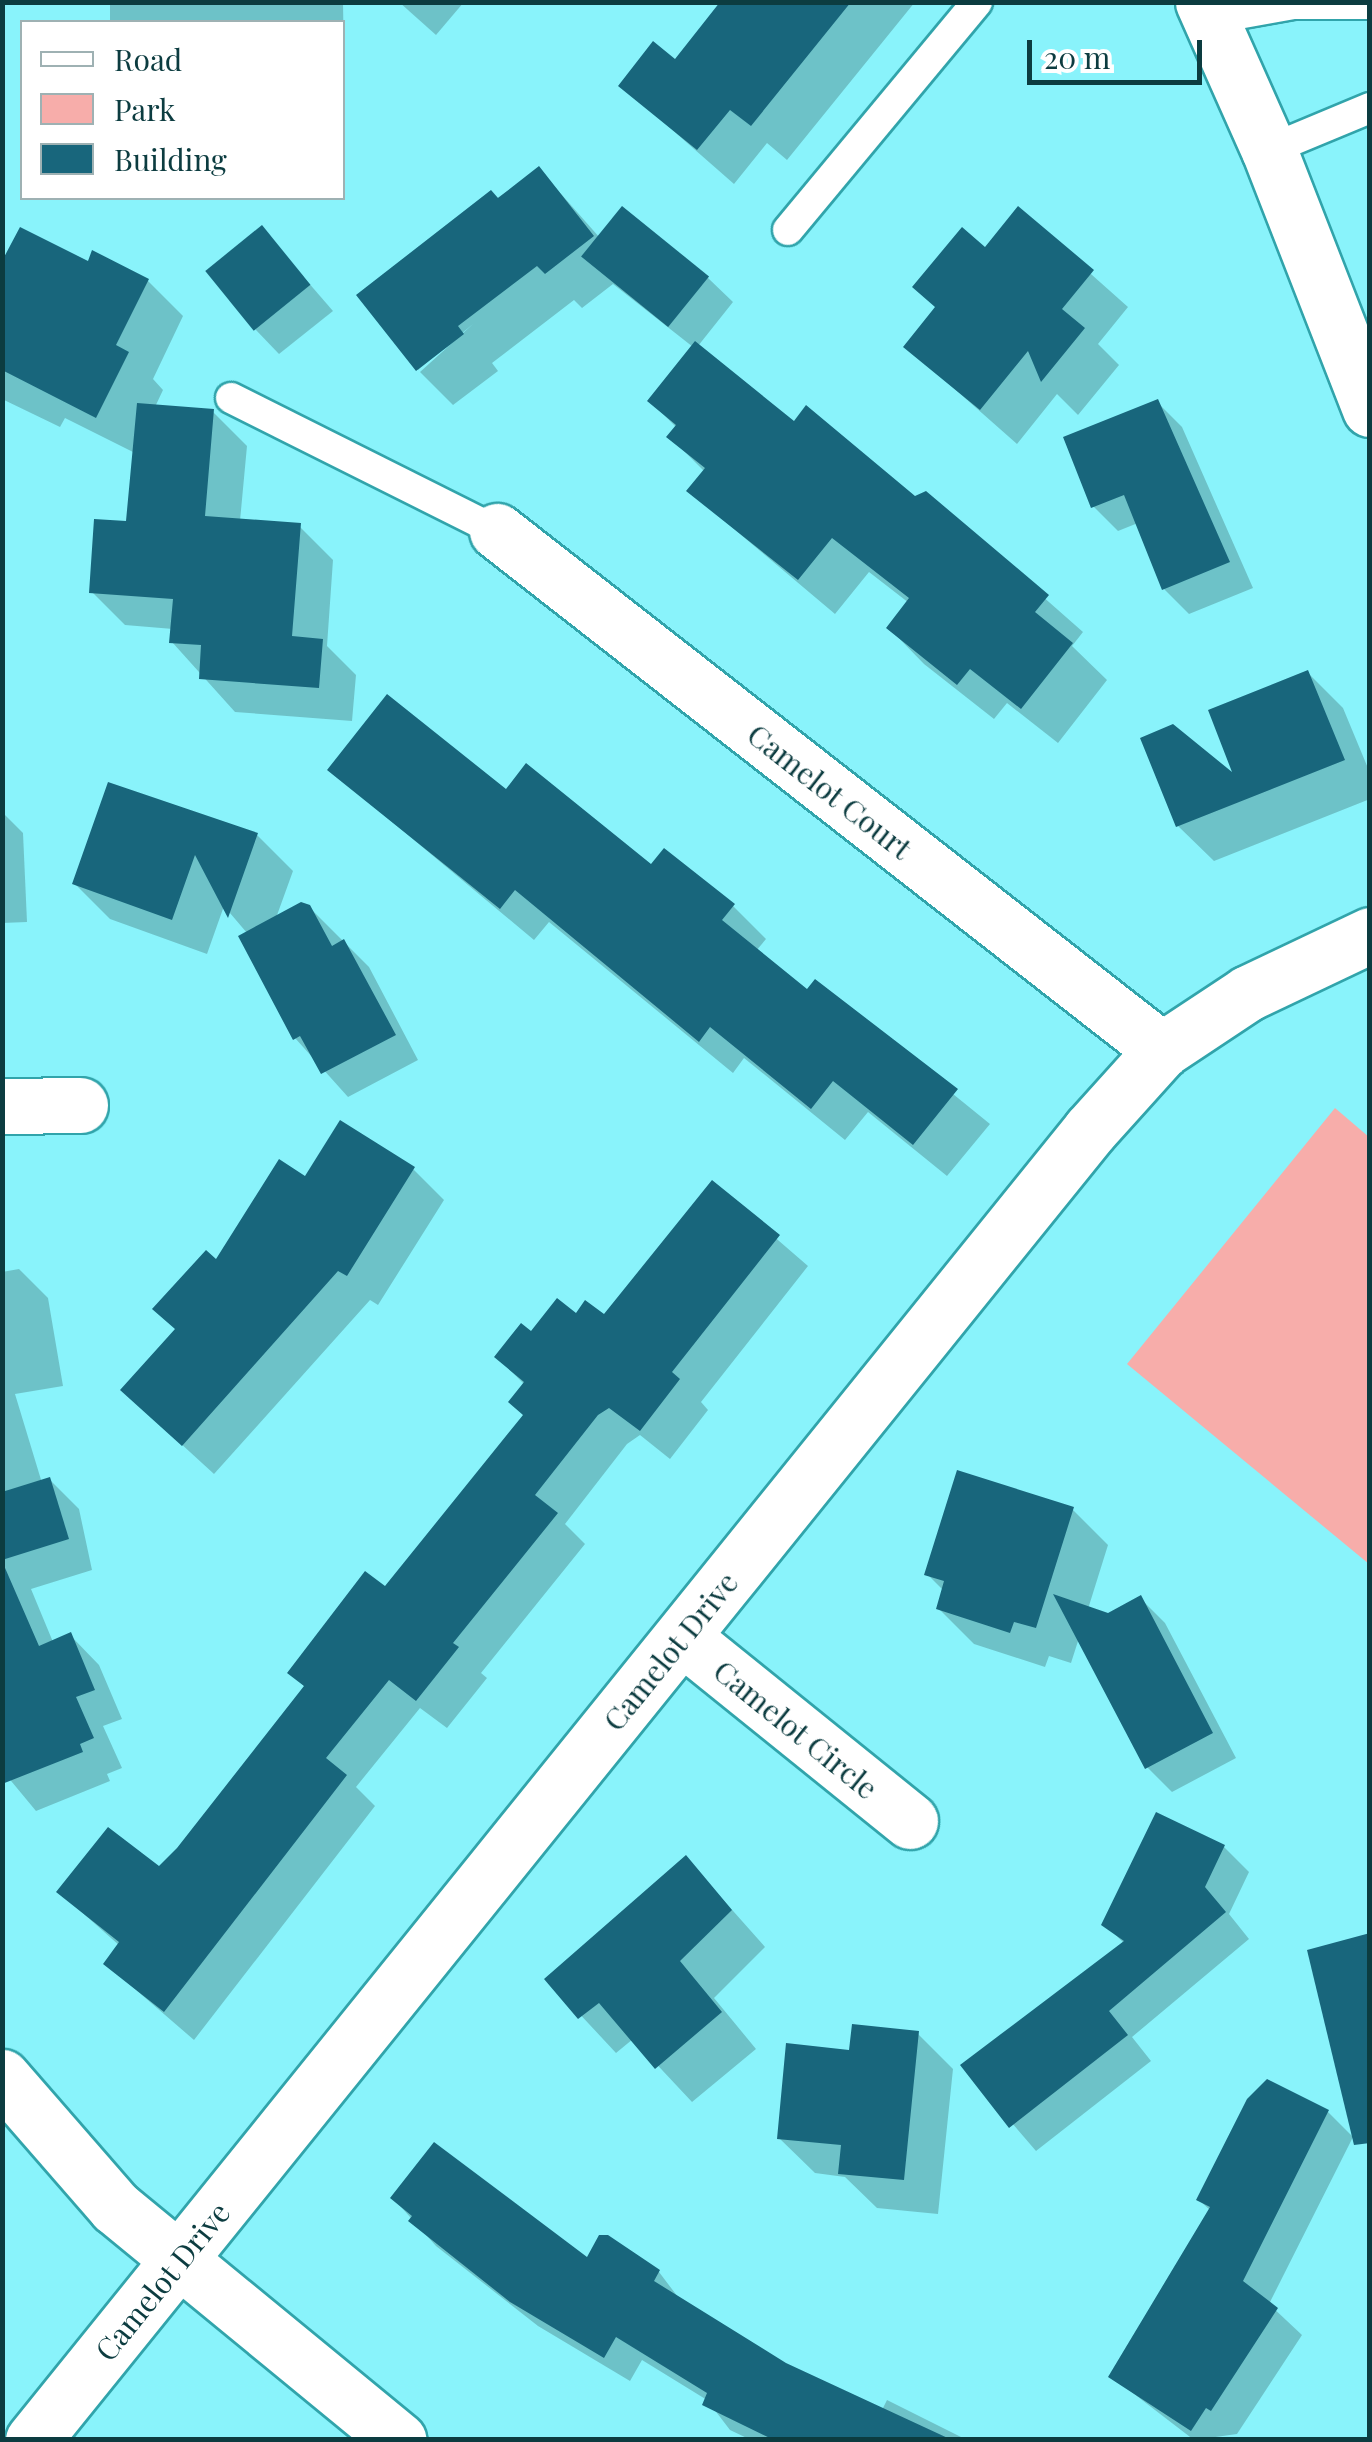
<!DOCTYPE html>
<html>
<head>
<meta charset="utf-8">
<style>
  body { margin:0 }
  #map { position:relative; width:1372px; height:2442px; overflow:hidden; background:#89f3fb; font-family:"Playfair Display",serif }
  div>[style] { position:absolute }
  [style*='--x'] { left:calc(var(--x)*1px); top:calc(var(--y)*1px); width:calc(var(--w)*1px); rotate:calc(var(--a)*1deg) }
  .green>* { inset:0; background:#f7adaa }
  .shadow>* { inset:0; background:#0003 }
  .building>* { inset:0; background:#18667c; transform-origin:0 0 }
  .roads { filter:drop-shadow(2px 0 #31a4ab) drop-shadow(-2px 0 #31a4ab) drop-shadow(0 2px #31a4ab) drop-shadow(0 -2px #31a4ab) }
  .service>* { height:30px; margin:-15px; padding:0 15px; transform-origin:15px; border-radius:15px; background:#fff }
  .minor>* { height:55px; margin:-27.5px; padding:0 27.5px; transform-origin:27.5px; border-radius:27.5px; background:#fff }
  span { translate:-50% -50%; white-space:nowrap; text-align:center; line-height:1.15; -webkit-text-stroke:10px #fff; paint-order:stroke }
  .street-label { font-size:30px; color:#0c3c40 }
  .frame { position:absolute; inset:0; border:5px solid #0c3c40; pointer-events:none }
  .legend { position:absolute; left:20px; top:20px; width:325px; height:180px; box-sizing:border-box; background:#fff; border:2px solid #9eb1b3; margin:0; padding:12px 18px; list-style:none; font-size:30px; color:#0c3c40 }
  .legend li { display:flex; align-items:center; gap:20px; height:50px }
  .legend b { width:50px; border:2px solid #9eb1b3 }
  .scale { position:absolute; left:1027px; top:40px; width:175px; height:45px; box-sizing:border-box; border:5px solid #0c3c40; border-top:0; padding-left:12px; font-size:30px; line-height:35px; white-space:nowrap; color:#0c3c40; -webkit-text-stroke:8px #fff; paint-order:stroke }
</style>
</head>
<body>
<div id="map">
  <div class="green">
    <i style="clip-path:polygon(1335px 1108px,1369px 1137px,1369px 1564px,1127px 1364px)"></i>
  </div>
  <div class="shadow">
    <i style="clip-path:polygon(110px 2px,343px 2px,344px 63px,342px 22px,110px 22px)"></i>
    <i style="clip-path:polygon(399px 2px,464px 2px,436px 35px)"></i>
    <i style="clip-path:polygon(723px 2px,915px 2px,787px 160px,767px 143px,734px 184px,621px 85px,675px 62px)"></i>
    <i style="clip-path:polygon(539px 169px,600px 238px,708px 278px,733px 302px,698px 346px,794px 424px,915px 499px,926px 494px,1083px 632px,1072px 646px,1107px 680px,1058px 743px,1007px 703px,994px 719px,924px 664px,889px 628px,909px 603px,869px 572px,835px 614px,689px 491px,705px 472px,670px 437px,677px 428px,650px 401px,693px 347px,613px 284px,582px 308px,574px 300px,492px 363px,498px 371px,453px 405px,420px 372px,473px 324px,418px 370px,359px 295px)"></i>
    <i style="clip-path:polygon(1019px 210px,1128px 307px,1098px 344px,1119px 365px,1078px 415px,1057px 394px,1017px 444px,906px 346px)"></i>
    <i style="clip-path:polygon(262px 229px,333px 311px,279px 354px,255px 329px)"></i>
    <i style="clip-path:polygon(89px 264px,148px 281px,183px 316px,153px 379px,163px 390px,155px 407px,213px 412px,247px 446px,240px 521px,299px 526px,333px 560px,327px 646px,356px 675px,352px 721px,235px 712px,172px 642px,173px 629px,125px 625px,92px 592px,129px 524px,135px 453px,65px 418px,60px 427px,2px 399px,2px 267px)"></i>
    <i style="clip-path:polygon(1157px 402px,1182px 427px,1253px 588px,1189px 614px,1164px 589px,1138px 523px,1118px 531px,1093px 506px)"></i>
    <i style="clip-path:polygon(1308px 673px,1343px 708px,1370px 773px,1370px 799px,1214px 861px,1178px 826px,1238px 780px)"></i>
    <i style="clip-path:polygon(330px 770px,506px 793px,733px 906px,766px 939px,756px 951px,807px 992px,815px 982px,990px 1124px,947px 1176px,868px 1112px,845px 1140px,744px 1058px,733px 1073px,549px 922px,534px 940px)"></i>
    <i style="clip-path:polygon(2px 812px,23px 833px,27px 922px,2px 923px)"></i>
    <i style="clip-path:polygon(257px 835px,293px 871px,276px 918px,309px 907px,369px 967px,418px 1060px,348px 1097px,295px 1038px,247px 933px,224px 906px,207px 954px,110px 919px,75px 884px)"></i>
    <i style="clip-path:polygon(413px 1169px,444px 1200px,378px 1305px,370px 1300px,214px 1474px,155px 1420px,177px 1331px,217px 1263px,306px 1179px)"></i>
    <i style="clip-path:polygon(713px 1184px,808px 1266px,701px 1402px,708px 1410px,670px 1459px,640px 1435px,627px 1444px,565px 1524px,585px 1544px,481px 1673px,487px 1678px,447px 1728px,420px 1708px,356px 1787px,375px 1806px,194px 2040px,106px 1964px,120px 1946px,59px 1892px,159px 1870px,179px 1850px,306px 1688px,291px 1673px,385px 1590px,525px 1416px,525px 1385px,497px 1357px,576px 1316px,604px 1318px)"></i>
    <i style="clip-path:polygon(19px 1269px,48px 1298px,63px 1386px,15px 1394px,42px 1483px,50px 1480px,79px 1509px,92px 1570px,31px 1589px,53px 1642px,70px 1635px,99px 1665px,122px 1719px,103px 1726px,122px 1768px,107px 1774px,110px 1781px,36px 1811px,2px 1770px,2px 1272px)"></i>
    <i style="clip-path:polygon(1072px 1509px,1108px 1545px,1088px 1609px,1108px 1615px,1140px 1598px,1165px 1623px,1236px 1758px,1172px 1792px,1147px 1767px,1079px 1638px,1071px 1663px,1049px 1656px,1045px 1667px,974px 1644px,938px 1608px,944px 1591px,927px 1574px)"></i>
    <i style="clip-path:polygon(1224px 1847px,1249px 1872px,1229px 1914px,1249px 1939px,1132px 2037px,1151px 2061px,1036px 2151px,963px 2066px,1125px 1944px,1104px 1924px)"></i>
    <i style="clip-path:polygon(686px 1858px,765px 1947px,714px 1998px,756px 2049px,692px 2102px,633px 2039px,616px 2053px,548px 1980px)"></i>
    <i style="clip-path:polygon(917px 2033px,953px 2069px,938px 2214px,877px 2208px,845px 2177px,815px 2173px,779px 2138px,851px 2053px)"></i>
    <i style="clip-path:polygon(1328px 2112px,1353px 2137px,1269px 2304px,1302px 2335px,1237px 2434px,1194px 2440px,1112px 2377px,1211px 2211px,1199px 2200px)"></i>
    <i style="clip-path:polygon(393px 2198px,587px 2260px,659px 2272px,681px 2301px,785px 2365px,882px 2410px,887px 2400px,967px 2440px,751px 2440px,730px 2430px,707px 2400px,642px 2360px,630px 2381px,538px 2326px,436px 2246px)"></i>
  </div>
  <div class="building">
    <i style="clip-path:polygon(720px 2px,851px 2px,751px 126px,730px 110px,697px 150px,618px 86px,653px 41px,675px 59px)"></i>
    <i style="clip-path:polygon(539px 166px,594px 236px,545px 274px,537px 266px,458px 326px,464px 334px,416px 371px,356px 295px,491px 190px,498px 198px)"></i>
    <i style="left:622px;top:206px;width:112px;height:65px;rotate:39deg"></i>
    <i style="clip-path:polygon(1018px 206px,1094px 270px,1062px 309px,1085px 328px,1041px 382px,1028px 351px,980px 410px,903px 347px,935px 307px,912px 287px,962px 227px,985px 247px)"></i>
    <i style="left:262px;top:225px;width:77px;height:73px;rotate:51deg"></i>
    <i style="clip-path:polygon(20px 227px,88px 261px,92px 250px,149px 279px,116px 345px,129px 352px,96px 418px,2px 370px,2px 261px)"></i>
    <i style="clip-path:polygon(695px 341px,794px 421px,806px 405px,915px 496px,926px 491px,1049px 595px,1035px 612px,1073px 643px,1021px 709px,970px 669px,957px 685px,886px 628px,909px 598px,832px 538px,798px 580px,686px 491px,705px 468px,666px 437px,676px 425px,647px 401px)"></i>
    <i style="clip-path:polygon(1158px 399px,1230px 562px,1162px 590px,1124px 495px,1091px 508px,1063px 437px)"></i>
    <i style="clip-path:polygon(137px 403px,214px 409px,205px 516px,301px 523px,292px 636px,323px 639px,319px 688px,199px 679px,201px 645px,169px 643px,173px 599px,89px 593px,94px 519px,126px 521px)"></i>
    <i style="clip-path:polygon(1308px 670px,1345px 760px,1176px 827px,1140px 738px,1173px 724px,1232px 772px,1208px 710px)"></i>
    <i style="clip-path:polygon(387px 694px,506px 789px,526px 763px,651px 864px,664px 848px,735px 904px,722px 920px,807px 989px,815px 979px,958px 1089px,913px 1145px,833px 1081px,811px 1109px,710px 1027px,699px 1042px,515px 890px,500px 909px,327px 770px)"></i>
    <i style="clip-path:polygon(108px 782px,258px 833px,228px 918px,195px 855px,172px 920px,72px 884px)"></i>
    <i style="clip-path:polygon(301px 902px,310px 905px,332px 946px,344px 939px,396px 1035px,321px 1074px,300px 1036px,293px 1040px,238px 936px)"></i>
    <i style="clip-path:polygon(340px 1120px,415px 1167px,347px 1276px,338px 1271px,182px 1446px,120px 1390px,175px 1329px,152px 1309px,206px 1250px,216px 1259px,279px 1159px,305px 1176px)"></i>
    <i style="clip-path:polygon(712px 1180px,780px 1235px,672px 1372px,680px 1379px,640px 1431px,609px 1408px,598px 1415px,535px 1495px,558px 1513px,453px 1643px,459px 1647px,416px 1701px,389px 1680px,326px 1758px,347px 1775px,164px 2012px,103px 1964px,119px 1942px,56px 1892px,108px 1827px,159px 1866px,177px 1848px,304px 1686px,287px 1673px,365px 1571px,385px 1586px,523px 1415px,508px 1402px,524px 1382px,494px 1357px,521px 1323px,531px 1331px,557px 1298px,576px 1313px,585px 1300px,604px 1314px)"></i>
    <i style="clip-path:polygon(957px 1470px,1074px 1507px,1036px 1628px,1014px 1622px,1010px 1633px,936px 1609px,944px 1581px,924px 1575px)"></i>
    <i style="clip-path:polygon(50px 1477px,69px 1539px,2px 1560px,2px 1492px)"></i>
    <i style="clip-path:polygon(2px 1561px,39px 1646px,71px 1632px,95px 1690px,76px 1697px,94px 1738px,80px 1744px,83px 1752px,2px 1784px)"></i>
    <i style="clip-path:polygon(1053px 1594px,1108px 1613px,1141px 1595px,1213px 1733px,1145px 1769px)"></i>
    <i style="clip-path:polygon(1156px 1812px,1225px 1845px,1205px 1887px,1226px 1912px,1109px 2011px,1128px 2035px,1009px 2128px,960px 2065px,1124px 1941px,1101px 1925px)"></i>
    <i style="clip-path:polygon(686px 1855px,732px 1910px,680px 1961px,722px 2012px,655px 2069px,599px 2003px,578px 2019px,544px 1979px)"></i>
    <i style="clip-path:polygon(1370px 1933px,1370px 2143px,1354px 2145px,1307px 1950px)"></i>
    <i style="clip-path:polygon(852px 2024px,919px 2031px,904px 2180px,838px 2174px,841px 2145px,777px 2139px,786px 2043px,849px 2050px)"></i>
    <i style="clip-path:polygon(1267px 2079px,1329px 2110px,1243px 2281px,1278px 2308px,1211px 2411px,1206px 2408px,1191px 2431px,1108px 2377px,1210px 2207px,1196px 2200px,1247px 2099px)"></i>
    <i style="clip-path:polygon(434px 2142px,587px 2257px,599px 2235px,608px 2235px,660px 2270px,654px 2281px,786px 2363px,952px 2440px,774px 2440px,702px 2405px,707px 2393px,616px 2337px,604px 2358px,510px 2302px,408px 2221px,412px 2216px,390px 2198px)"></i>
  </div>
  <div class="roads">
    <div class="service">
      <i style="--x:1210;--y:19;--w:85;--a:-10.1"></i>
      <i style="--x:1294;--y:4;--w:76;--a:0"></i>
      <i style="--x:1269;--y:150;--w:109;--a:-22.6"></i>
      <i style="--x:788;--y:230;--w:296;--a:-50.3"></i>
      <i style="--x:231;--y:398;--w:297;--a:26.6"></i>
    </div>
    <div class="minor">
      <i style="--x:1203;--y:2;--w:162;--a:66"></i>
      <i style="--x:1269;--y:150;--w:278;--a:68.7"></i>
      <i style="--x:497;--y:531;--w:844;--a:37.97"></i>
      <i style="--x:2;--y:1106;--w:78;--a:-0.7"></i>
      <i style="--x:682;--y:1637;--w:293;--a:38.9"></i>
      <i style="--x:2;--y:2077;--w:172;--a:49"></i>
      <i style="--x:115;--y:2207;--w:367;--a:39.4"></i>
      <i style="--x:33;--y:2440;--w:1683;--a:-51.1"></i>
      <i style="--x:1090;--y:1130;--w:108;--a:-48"></i>
      <i style="--x:1162;--y:1050;--w:103;--a:-33.5"></i>
      <i style="--x:1248;--y:993;--w:135;--a:-25.4"></i>
    </div>
  </div>
  <div class="street-label">
    <span style="left:830px;top:791px;rotate:38deg">Camelot Court</span>
    <span style="left:670px;top:1651px;rotate:-51deg">Camelot Drive</span>
    <span style="left:796px;top:1729px;rotate:39deg">Camelot Circle</span>
    <span style="left:162px;top:2281px;rotate:-51deg">Camelot Drive</span>
  </div>
  <div class="frame"></div>
  <ul class="legend">
  <li><b style="height:12px;background:#fff"></b>Road</li>
  <li><b style="height:28px;background:#f7adaa"></b>Park</li>
  <li><b style="height:28px;background:#18667c"></b>Building</li>
  </ul>
  <div class="scale">20 m</div>
</div>
</body>
</html>
